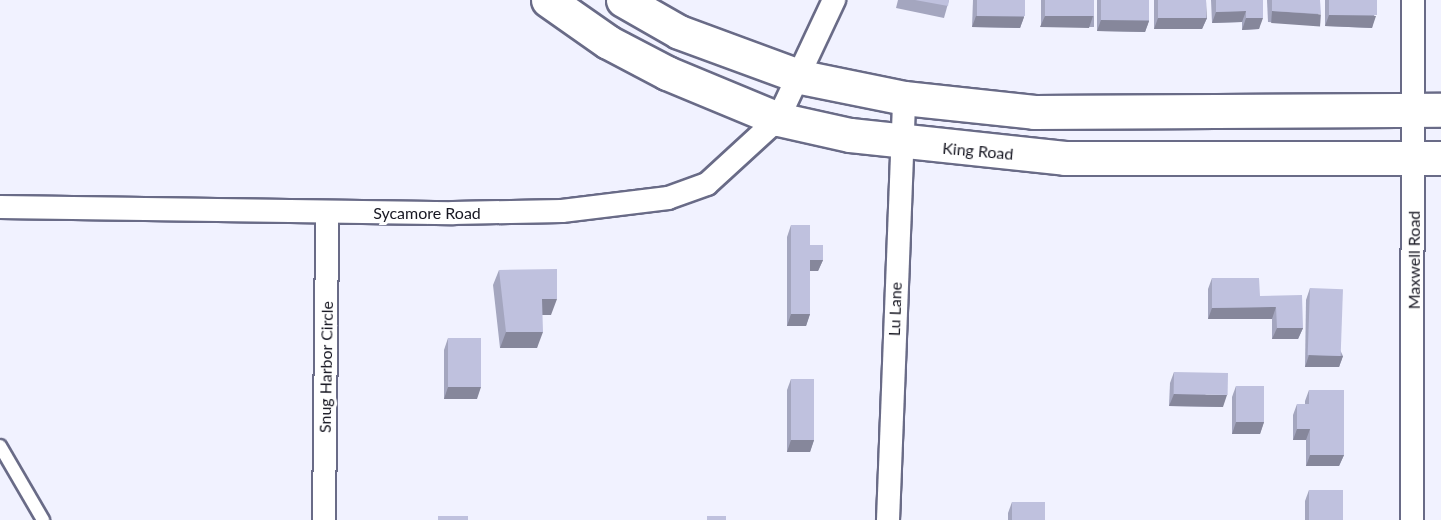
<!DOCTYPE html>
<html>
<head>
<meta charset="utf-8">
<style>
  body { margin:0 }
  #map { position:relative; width:1441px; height:520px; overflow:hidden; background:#f1f2ff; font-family:Lato,sans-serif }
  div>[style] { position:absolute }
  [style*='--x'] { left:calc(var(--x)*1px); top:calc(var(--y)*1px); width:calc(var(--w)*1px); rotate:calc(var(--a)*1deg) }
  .roads { filter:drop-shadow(2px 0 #696b87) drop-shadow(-2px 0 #696b87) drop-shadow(0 2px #696b87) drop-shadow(0 -2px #696b87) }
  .lane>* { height:12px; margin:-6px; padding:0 6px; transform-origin:6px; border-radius:6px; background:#fff }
  .street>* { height:22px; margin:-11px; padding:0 11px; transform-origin:11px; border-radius:11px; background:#fff }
  .secondary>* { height:33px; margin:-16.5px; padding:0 16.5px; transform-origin:16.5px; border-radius:16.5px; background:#fff }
  .wall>* { inset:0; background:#a4a6bf; transform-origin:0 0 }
  .shaded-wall>* { inset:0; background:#86879b; transform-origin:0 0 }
  .building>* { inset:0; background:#bfc1de; transform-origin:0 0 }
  span { translate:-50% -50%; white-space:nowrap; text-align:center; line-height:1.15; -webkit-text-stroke:6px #fff; paint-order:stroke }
  .street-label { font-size:16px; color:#171722 }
</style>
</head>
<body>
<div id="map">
  <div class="roads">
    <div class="lane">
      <i style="--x:0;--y:446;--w:86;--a:59.8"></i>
    </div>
    <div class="street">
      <i style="--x:0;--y:207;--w:453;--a:0.8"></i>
      <i style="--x:453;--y:213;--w:109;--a:-1.1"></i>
      <i style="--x:562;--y:211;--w:107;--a:-7"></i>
      <i style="--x:668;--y:198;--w:41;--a:-19.7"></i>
      <i style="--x:707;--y:184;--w:96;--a:-42.5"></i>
      <i style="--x:778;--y:119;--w:132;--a:-64.8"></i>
      <i style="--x:324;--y:520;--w:307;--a:-89.4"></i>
      <i style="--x:888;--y:520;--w:422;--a:-87.8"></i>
      <i style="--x:1412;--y:520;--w:520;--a:-89.89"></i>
    </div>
    <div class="secondary">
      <i style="--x:548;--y:0;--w:73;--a:35"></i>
      <i style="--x:608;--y:42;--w:67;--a:27.7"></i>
      <i style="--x:667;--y:73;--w:120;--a:22.5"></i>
      <i style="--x:778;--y:119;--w:74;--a:12.5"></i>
      <i style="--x:850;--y:135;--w:216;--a:6.1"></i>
      <i style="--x:1065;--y:158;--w:376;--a:0"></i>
      <i style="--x:623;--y:0;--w:64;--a:29.7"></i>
      <i style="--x:679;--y:32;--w:130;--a:20.2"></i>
      <i style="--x:801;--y:77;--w:105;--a:11.5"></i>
      <i style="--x:904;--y:98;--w:131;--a:6.1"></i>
      <i style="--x:1034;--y:112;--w:407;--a:-0.3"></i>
    </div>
  </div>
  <div class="wall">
    <i style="clip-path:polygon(898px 0,949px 0,944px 18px,896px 8px)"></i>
    <i style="clip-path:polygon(973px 0,1025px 0,1024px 17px,1020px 28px,972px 27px)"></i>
    <i style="left:1041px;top:0;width:53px;height:27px"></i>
    <i style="clip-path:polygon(1097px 0,1149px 0,1149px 21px,1145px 32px,1097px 31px)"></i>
    <i style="clip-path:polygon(1154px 0,1206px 0,1207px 18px,1202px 29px,1154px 29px)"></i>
    <i style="clip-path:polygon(1211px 0,1263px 0,1259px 29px,1242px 30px,1242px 22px,1212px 23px)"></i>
    <i style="clip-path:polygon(1267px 0,1320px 0,1317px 25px,1268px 22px)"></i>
    <i style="clip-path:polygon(1325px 0,1377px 0,1372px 28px,1325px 26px)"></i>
    <i style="clip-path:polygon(791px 225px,823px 260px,818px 271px,810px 271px,810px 314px,806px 326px,787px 326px,787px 237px)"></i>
    <i style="clip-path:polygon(499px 270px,551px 315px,542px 315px,537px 348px,500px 348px,493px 285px)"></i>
    <i style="clip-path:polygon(1212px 278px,1260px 296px,1303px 328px,1298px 339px,1272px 339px,1272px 319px,1208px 319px,1208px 289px)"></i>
    <i style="clip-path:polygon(1310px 288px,1343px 356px,1339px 367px,1305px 367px,1306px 300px)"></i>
    <i style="clip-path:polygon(448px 338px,477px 399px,444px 399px,444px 350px)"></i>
    <i style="clip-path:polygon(1174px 372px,1223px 407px,1169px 406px,1170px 383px)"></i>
    <i style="clip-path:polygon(791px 379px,814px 440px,810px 452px,787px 452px,787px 390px)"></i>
    <i style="clip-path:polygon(1236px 386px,1264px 422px,1260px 434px,1232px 434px,1232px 397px)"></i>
    <i style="clip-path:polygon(1309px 390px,1344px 455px,1339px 466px,1306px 466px,1306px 440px,1293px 440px,1293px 415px,1297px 404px,1305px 404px,1305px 401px)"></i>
    <i style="clip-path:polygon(1309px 490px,1343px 520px,1305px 520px,1305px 501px)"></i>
    <i style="clip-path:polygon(1012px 502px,1045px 520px,1008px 520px,1008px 513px)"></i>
  </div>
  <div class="shaded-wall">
    <i style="clip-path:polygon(1246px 11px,1242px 22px,1212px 23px,1216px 12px)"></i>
    <i style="left:1272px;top:11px;width:49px;height:12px;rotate:4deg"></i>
    <i style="clip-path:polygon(1329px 15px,1376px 16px,1372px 28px,1325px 26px)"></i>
    <i style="clip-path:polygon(976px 16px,1024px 17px,1020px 28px,972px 27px)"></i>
    <i style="clip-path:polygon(1045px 16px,1093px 16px,1089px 28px,1040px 27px)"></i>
    <i style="clip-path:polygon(1158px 18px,1207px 18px,1202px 29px,1154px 29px)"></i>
    <i style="clip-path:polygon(1246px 18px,1263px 18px,1259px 29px,1242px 30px)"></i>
    <i style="clip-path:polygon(1101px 20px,1149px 21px,1145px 32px,1097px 31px)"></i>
    <i style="clip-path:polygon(810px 260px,823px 260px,818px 271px,806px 271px)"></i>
    <i style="clip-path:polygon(542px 299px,557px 299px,551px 315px,537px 315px)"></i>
    <i style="clip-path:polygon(1276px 307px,1272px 319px,1208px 319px,1212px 308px)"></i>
    <i style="clip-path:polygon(791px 314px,810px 314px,806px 326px,787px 326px)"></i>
    <i style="clip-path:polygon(1277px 328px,1303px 328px,1298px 339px,1272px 339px)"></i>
    <i style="clip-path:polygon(506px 332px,543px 332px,537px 348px,500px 348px)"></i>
    <i style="clip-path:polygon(1309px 355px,1343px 356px,1339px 367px,1305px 367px)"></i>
    <i style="clip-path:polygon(448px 387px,481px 387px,477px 399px,444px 399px)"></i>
    <i style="clip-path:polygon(1174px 394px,1227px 395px,1223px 407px,1169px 406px)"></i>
    <i style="clip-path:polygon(1236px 422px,1264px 422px,1260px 434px,1232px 434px)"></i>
    <i style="clip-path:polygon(1297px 429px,1310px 429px,1306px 440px,1293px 440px)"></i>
    <i style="clip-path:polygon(791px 440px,814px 440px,810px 452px,787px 452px)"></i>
    <i style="clip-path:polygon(1310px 455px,1344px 455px,1339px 466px,1306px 466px)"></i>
  </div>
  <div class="building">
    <i style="clip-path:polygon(915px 0,949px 0,948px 6px)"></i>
    <i style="left:977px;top:0;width:48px;height:16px"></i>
    <i style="left:1045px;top:0;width:49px;height:16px"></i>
    <i style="left:1101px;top:0;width:48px;height:20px"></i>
    <i style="left:1158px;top:0;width:48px;height:18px"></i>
    <i style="clip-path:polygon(1216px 0,1263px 0,1263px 18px,1246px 18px,1246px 11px,1216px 12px)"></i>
    <i style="clip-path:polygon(1272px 0,1320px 0,1321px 14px,1272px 11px)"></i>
    <i style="left:1329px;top:0;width:48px;height:15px"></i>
    <i style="clip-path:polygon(791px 225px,810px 225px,810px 245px,823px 245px,823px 260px,810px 260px,810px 314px,791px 314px)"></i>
    <i style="clip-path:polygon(557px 269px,557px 299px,542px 299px,543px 332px,506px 332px,499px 270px)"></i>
    <i style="clip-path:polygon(1212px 278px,1259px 278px,1260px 296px,1302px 295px,1303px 328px,1277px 328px,1276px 307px,1212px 308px)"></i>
    <i style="left:1310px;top:288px;width:33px;height:67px;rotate:2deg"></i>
    <i style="left:448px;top:338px;width:33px;height:49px"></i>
    <i style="left:1174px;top:372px;width:54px;height:22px;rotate:1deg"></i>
    <i style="left:791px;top:379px;width:23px;height:61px"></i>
    <i style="left:1236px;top:386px;width:28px;height:36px"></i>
    <i style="clip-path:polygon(1309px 390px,1344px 390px,1344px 455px,1310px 455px,1310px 429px,1297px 429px,1297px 404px,1309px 404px)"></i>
    <i style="left:1309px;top:490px;width:34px;height:30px"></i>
    <i style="left:1012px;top:502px;width:33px;height:18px"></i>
    <i style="left:438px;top:516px;width:30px;height:4px"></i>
    <i style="left:707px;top:516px;width:19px;height:4px"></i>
  </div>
  <div class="street-label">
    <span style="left:978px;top:151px;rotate:5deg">King Road</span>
    <span style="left:427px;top:213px">Sycamore Road</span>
    <span style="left:1414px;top:260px;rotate:-90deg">Maxwell Road</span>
    <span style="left:895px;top:309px;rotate:-88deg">Lu Lane</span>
    <span style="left:326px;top:367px;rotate:-89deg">Snug Harbor Circle</span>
  </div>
</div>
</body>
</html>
